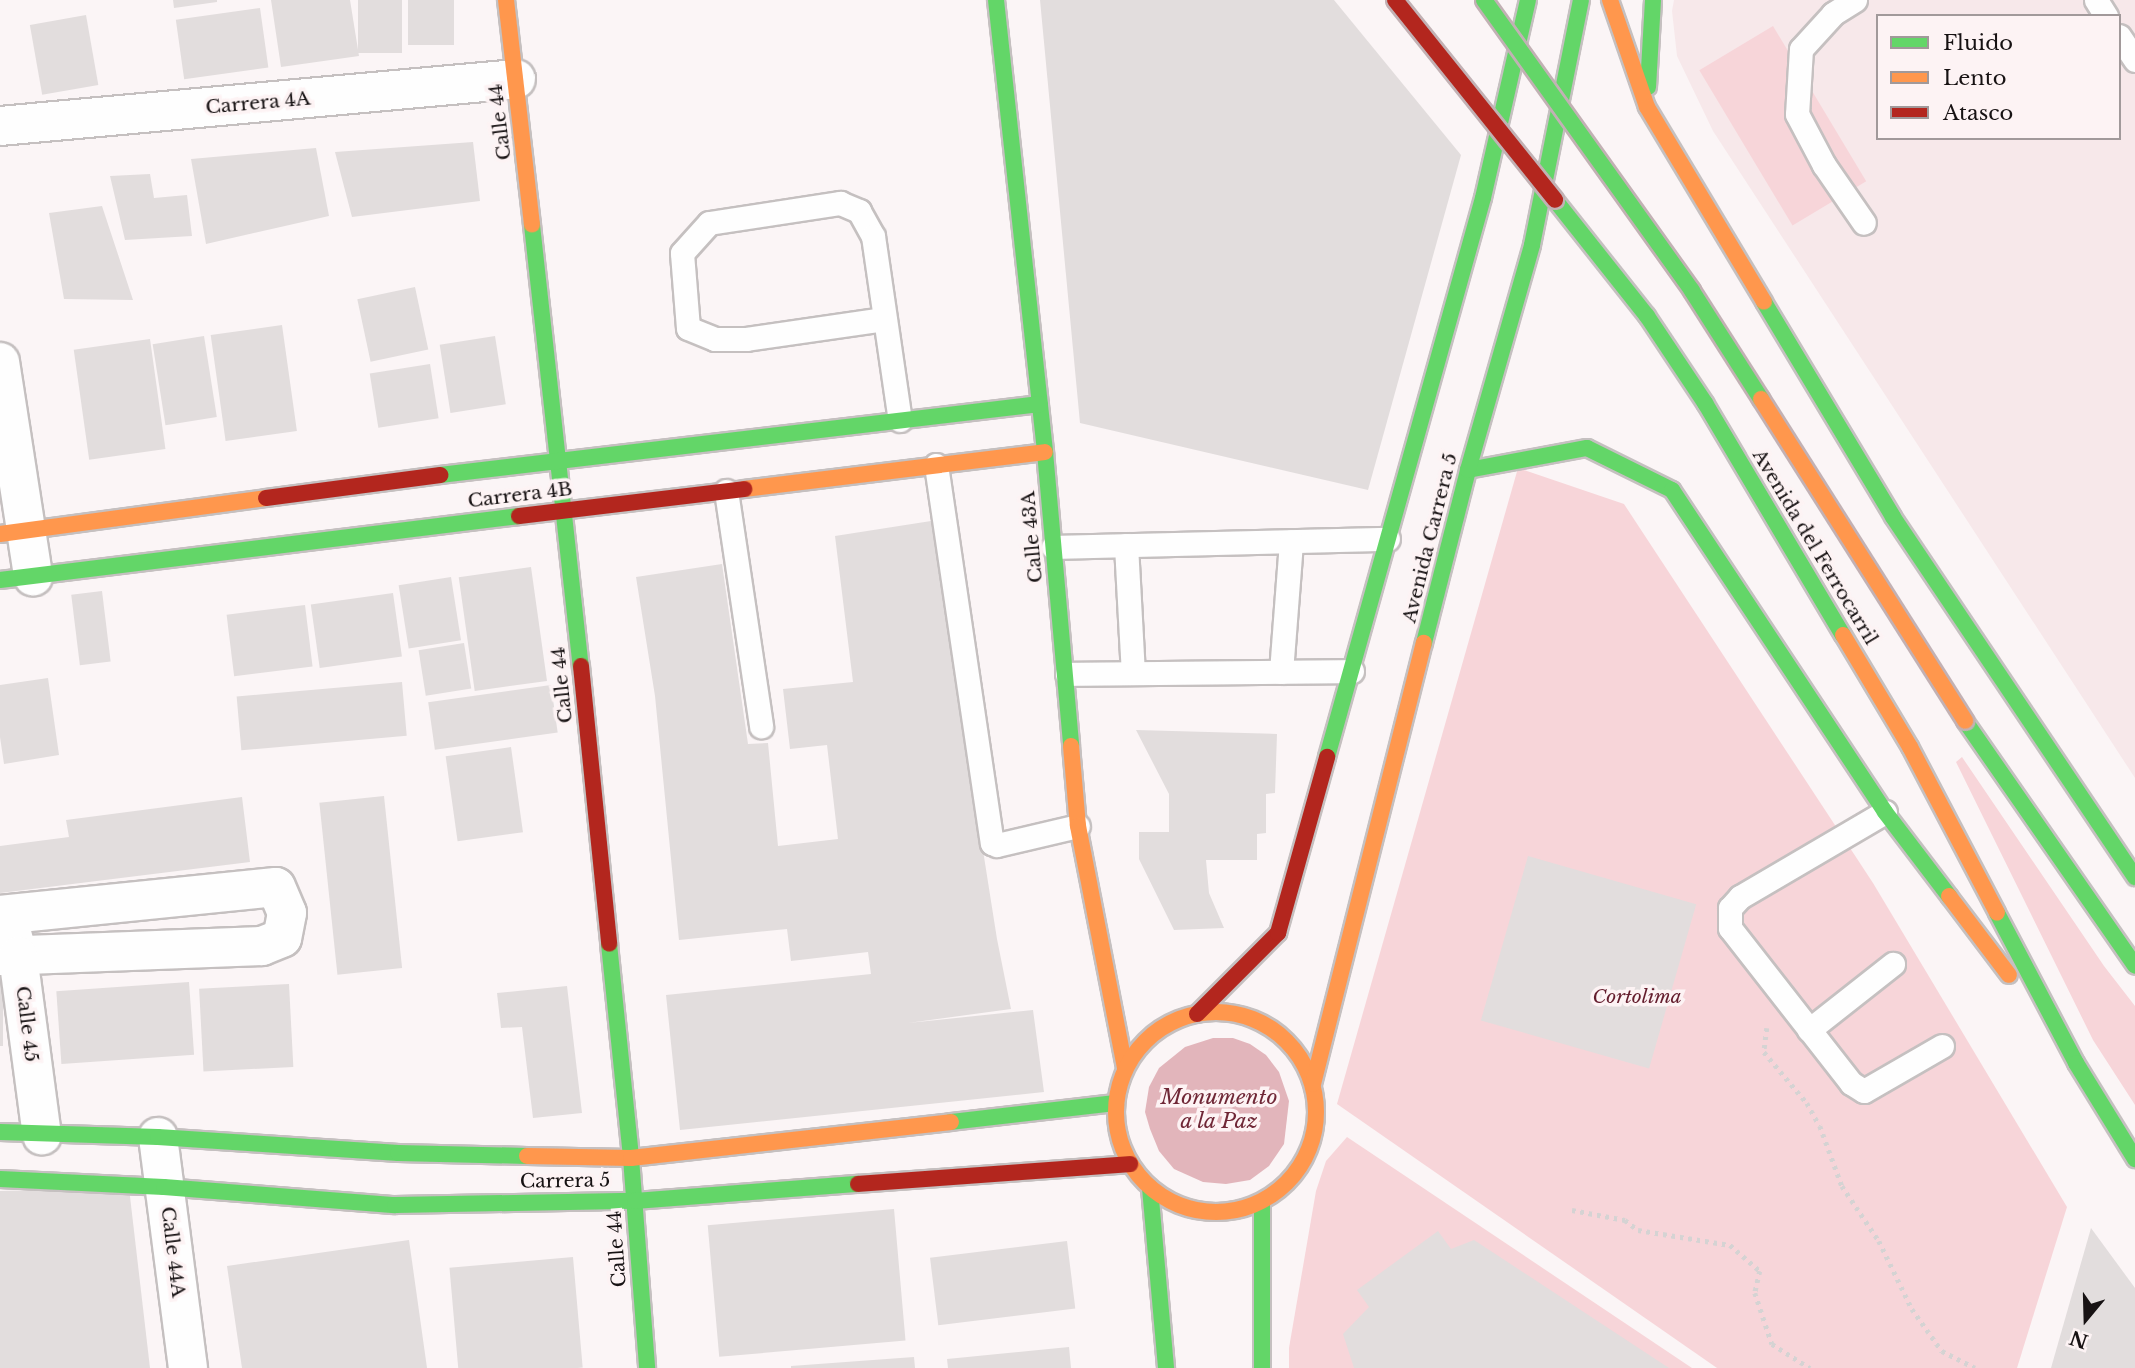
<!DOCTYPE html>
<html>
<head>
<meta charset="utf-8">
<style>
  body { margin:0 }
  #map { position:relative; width:2135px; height:1368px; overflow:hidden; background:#fbf5f6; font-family:"Libre Baskerville",serif }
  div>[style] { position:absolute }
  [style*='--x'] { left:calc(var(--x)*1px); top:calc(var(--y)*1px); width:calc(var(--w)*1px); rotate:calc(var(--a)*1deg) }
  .built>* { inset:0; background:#f7e8ea }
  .green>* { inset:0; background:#f7d5d9; transform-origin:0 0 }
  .water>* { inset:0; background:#e2b5bb }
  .building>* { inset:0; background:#e2dddd; transform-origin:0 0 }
  .path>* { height:4.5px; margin-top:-2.25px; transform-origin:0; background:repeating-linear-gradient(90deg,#d5d3d3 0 3.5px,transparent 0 8.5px) }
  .roads { filter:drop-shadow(2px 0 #c5c0c0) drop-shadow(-2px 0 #c5c0c0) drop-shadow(0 2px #c5c0c0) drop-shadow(0 -2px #c5c0c0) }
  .lane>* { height:23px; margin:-11.5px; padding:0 11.5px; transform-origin:11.5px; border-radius:11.5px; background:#fefefe }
  .street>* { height:38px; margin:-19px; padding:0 19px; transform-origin:19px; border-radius:19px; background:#fefefe }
  .fast>* { height:16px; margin:-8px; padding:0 8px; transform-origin:8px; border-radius:8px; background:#63d668 }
  .slow>* { height:16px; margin:-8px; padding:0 8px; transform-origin:8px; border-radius:8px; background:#ff974d }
  .slow>.ring { margin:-8px; padding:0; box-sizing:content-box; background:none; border:16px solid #ff974d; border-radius:50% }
  .jam>* { height:16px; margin:-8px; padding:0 8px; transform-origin:8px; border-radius:8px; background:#b3261e }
  .bridges { filter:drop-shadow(2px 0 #c2b1b4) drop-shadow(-2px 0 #c2b1b4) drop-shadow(0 2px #c2b1b4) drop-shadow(0 -2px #c2b1b4) }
  .fast-bridge>* { height:16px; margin:-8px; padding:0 8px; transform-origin:8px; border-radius:8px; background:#63d668 }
  .slow-bridge>* { height:16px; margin:-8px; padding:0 8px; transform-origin:8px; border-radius:8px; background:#ff974d }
  .jam-bridge>* { height:16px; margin:-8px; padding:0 8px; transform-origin:8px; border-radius:8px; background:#b3261e }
  span { translate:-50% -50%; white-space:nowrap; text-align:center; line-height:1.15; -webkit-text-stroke:7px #fdf3f4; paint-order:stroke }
  .street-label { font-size:19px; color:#171213 }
  .park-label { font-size:19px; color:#641d2d; font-style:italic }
  .water-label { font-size:21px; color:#6f2736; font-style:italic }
  .legend { position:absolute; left:1876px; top:14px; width:245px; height:126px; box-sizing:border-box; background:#fdf3f4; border:2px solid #a1999a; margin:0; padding:9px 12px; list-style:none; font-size:21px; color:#171213 }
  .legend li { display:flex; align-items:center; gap:14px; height:35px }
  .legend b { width:35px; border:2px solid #a1999a }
  .north { position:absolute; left:2051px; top:1284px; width:70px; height:70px; -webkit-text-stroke:5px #fdf3f4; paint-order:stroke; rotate:199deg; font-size:19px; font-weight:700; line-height:28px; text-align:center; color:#171213 }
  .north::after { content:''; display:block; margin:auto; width:24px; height:32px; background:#171213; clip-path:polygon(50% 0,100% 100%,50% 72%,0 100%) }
</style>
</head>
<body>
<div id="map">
  <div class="built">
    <i style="clip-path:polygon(evenodd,1674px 0,2135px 0,2135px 778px,1713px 131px,1677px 56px,1672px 11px,1674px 0,1878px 16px,2119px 16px,2119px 138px,1878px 138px,1878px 16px)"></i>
  </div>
  <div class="green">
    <i style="left:1773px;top:26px;width:181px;height:86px;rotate:59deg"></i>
    <i style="clip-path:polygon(1518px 468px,1624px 504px,1873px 883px,2067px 1207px,2017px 1368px,1717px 1368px,1337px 1104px)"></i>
    <i style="clip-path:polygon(1962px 757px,2104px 966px,2135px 1006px,2135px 1105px,2093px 1040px,1956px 762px)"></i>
    <i style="clip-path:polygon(1347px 1137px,1692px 1368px,1289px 1368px,1289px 1348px,1316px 1191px,1326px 1161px)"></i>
  </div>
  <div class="water">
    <i style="clip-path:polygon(1213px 1038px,1233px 1038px,1250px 1044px,1266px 1055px,1279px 1072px,1289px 1101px,1284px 1144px,1269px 1166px,1250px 1180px,1226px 1184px,1203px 1182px,1174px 1169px,1159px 1151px,1150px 1129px,1145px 1112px,1149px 1087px,1159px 1068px,1185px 1047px)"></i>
  </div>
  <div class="building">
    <i style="clip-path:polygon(173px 0,217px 0,217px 2px,174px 8px)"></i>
    <i style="clip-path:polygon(271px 0,350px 0,359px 56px,281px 67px)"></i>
    <i style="left:358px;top:0;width:44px;height:53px"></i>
    <i style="left:408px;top:0;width:46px;height:45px"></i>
    <i style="clip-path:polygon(1040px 0,1334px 0,1461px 155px,1368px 490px,1080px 423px)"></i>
    <i style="left:260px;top:8px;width:60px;height:85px;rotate:82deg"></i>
    <i style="left:86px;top:15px;width:71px;height:57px;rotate:80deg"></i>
    <i style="clip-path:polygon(473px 142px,480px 201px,352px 217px,335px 152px)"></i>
    <i style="clip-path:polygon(316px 148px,329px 216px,206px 244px,191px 159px)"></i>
    <i style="clip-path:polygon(150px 174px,154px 198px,187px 195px,192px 236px,125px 240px,110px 176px)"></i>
    <i style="clip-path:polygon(102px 206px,133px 300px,64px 299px,49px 213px)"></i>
    <i style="left:415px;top:287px;width:64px;height:59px;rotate:78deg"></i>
    <i style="left:282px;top:325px;width:107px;height:72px;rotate:82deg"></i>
    <i style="left:204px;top:336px;width:82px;height:52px;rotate:81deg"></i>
    <i style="left:495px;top:336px;width:69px;height:56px;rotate:81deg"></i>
    <i style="left:150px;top:339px;width:111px;height:77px;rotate:82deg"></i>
    <i style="left:430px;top:364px;width:55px;height:61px;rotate:81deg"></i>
    <i style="clip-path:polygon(931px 521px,997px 939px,1011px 1009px,908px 1023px,1033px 1010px,1044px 1092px,680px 1130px,666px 995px,871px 974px,868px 952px,791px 961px,787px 929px,679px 940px,655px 696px,636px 577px,722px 564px,748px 744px,768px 743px,778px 846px,838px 839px,827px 745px,790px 749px,783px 689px,853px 682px,835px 536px)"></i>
    <i style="left:531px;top:567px;width:115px;height:73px;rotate:82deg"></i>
    <i style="left:451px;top:577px;width:64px;height:53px;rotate:81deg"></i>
    <i style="left:102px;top:591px;width:71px;height:31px;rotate:83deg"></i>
    <i style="left:393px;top:593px;width:64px;height:83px;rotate:82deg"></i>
    <i style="left:305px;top:605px;width:62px;height:79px;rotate:83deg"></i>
    <i style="left:464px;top:643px;width:46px;height:46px;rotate:81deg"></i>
    <i style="clip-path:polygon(48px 678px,59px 755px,4px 764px,0 737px,0 685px)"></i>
    <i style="left:402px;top:682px;width:54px;height:166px;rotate:85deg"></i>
    <i style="left:551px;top:685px;width:48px;height:124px;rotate:82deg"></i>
    <i style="clip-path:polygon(1136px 730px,1277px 734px,1275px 793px,1266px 794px,1266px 833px,1257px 834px,1257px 860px,1206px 860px,1209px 893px,1224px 928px,1174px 930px,1139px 859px,1139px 832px,1169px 832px,1169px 794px)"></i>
    <i style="left:511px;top:747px;width:86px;height:66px;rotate:82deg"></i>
    <i style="left:384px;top:796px;width:173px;height:65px;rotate:84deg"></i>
    <i style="clip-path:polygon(242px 797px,250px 862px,0 893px,0 846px,69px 837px,66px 820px)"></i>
    <i style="left:1528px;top:856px;width:175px;height:171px;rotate:16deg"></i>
    <i style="left:0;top:970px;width:3px;height:76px"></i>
    <i style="left:189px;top:982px;width:73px;height:133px;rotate:86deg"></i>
    <i style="left:289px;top:984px;width:83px;height:90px;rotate:87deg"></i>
    <i style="clip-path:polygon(567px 986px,582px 1113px,533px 1118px,522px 1027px,501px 1028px,497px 993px)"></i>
    <i style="clip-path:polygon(129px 1188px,150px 1368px,0 1368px,0 1191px)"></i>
    <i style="left:894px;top:1209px;width:132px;height:187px;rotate:85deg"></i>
    <i style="clip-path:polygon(2091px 1228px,2135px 1288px,2135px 1368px,2051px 1368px)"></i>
    <i style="clip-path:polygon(1438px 1231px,1451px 1249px,1474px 1240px,1669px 1368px,1354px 1368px,1343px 1334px,1369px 1307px,1357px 1290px)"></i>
    <i style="clip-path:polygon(409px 1240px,427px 1368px,242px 1368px,227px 1266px)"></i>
    <i style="left:1067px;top:1241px;width:68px;height:138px;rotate:83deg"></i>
    <i style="left:573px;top:1257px;width:111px;height:124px;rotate:85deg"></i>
    <i style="clip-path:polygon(1069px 1347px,1071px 1368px,948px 1368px,947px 1359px)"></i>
    <i style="clip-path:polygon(914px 1357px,915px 1368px,791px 1368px,791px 1366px)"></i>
  </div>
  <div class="path">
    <i style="--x:1767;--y:1028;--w:24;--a:97"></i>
    <i style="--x:1764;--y:1052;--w:67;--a:49.9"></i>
    <i style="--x:1807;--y:1103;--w:26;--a:61"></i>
    <i style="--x:1820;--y:1126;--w:64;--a:69.9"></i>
    <i style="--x:1842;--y:1186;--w:66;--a:56.1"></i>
    <i style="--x:1879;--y:1241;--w:76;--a:64.1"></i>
    <i style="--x:1912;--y:1309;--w:52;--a:54.5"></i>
    <i style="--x:1942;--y:1351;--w:37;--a:27"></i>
    <i style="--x:1572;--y:1210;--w:54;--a:10.7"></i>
    <i style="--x:1625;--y:1220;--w:16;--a:38"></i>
    <i style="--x:1638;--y:1230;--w:93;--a:9.3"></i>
    <i style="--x:1730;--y:1245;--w:40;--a:41"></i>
    <i style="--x:1760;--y:1271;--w:23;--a:103"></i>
    <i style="--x:1755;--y:1293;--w:54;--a:71.6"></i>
    <i style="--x:1772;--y:1344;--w:45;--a:32.3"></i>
  </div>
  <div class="roads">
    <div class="lane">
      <i style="--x:1855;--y:0;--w:26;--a:148"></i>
      <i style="--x:1833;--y:14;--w:47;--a:132.4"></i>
      <i style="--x:1801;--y:49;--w:65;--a:93.5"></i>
      <i style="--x:1797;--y:114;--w:58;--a:62.1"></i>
      <i style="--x:1824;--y:165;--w:70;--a:55.4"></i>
      <i style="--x:2096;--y:0;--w:19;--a:58"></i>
      <i style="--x:2119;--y:36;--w:29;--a:56"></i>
      <i style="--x:884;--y:319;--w:139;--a:171.8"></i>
      <i style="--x:746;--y:339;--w:31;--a:180"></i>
      <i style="--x:715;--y:339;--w:29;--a:-158"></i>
      <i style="--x:688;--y:328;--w:75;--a:-94.6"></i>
      <i style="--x:682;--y:253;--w:40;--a:-48"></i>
      <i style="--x:709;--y:223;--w:133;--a:-8.7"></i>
      <i style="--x:840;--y:203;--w:21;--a:23"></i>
      <i style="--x:859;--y:211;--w:29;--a:61"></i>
      <i style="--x:873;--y:236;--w:186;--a:81.7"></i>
      <i style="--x:936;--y:465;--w:382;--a:81.6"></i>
      <i style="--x:992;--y:843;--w:5;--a:22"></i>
      <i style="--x:997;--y:845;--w:83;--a:-13.2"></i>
      <i style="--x:726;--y:491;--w:238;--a:81.5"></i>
      <i style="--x:1126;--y:545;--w:128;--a:86.9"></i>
      <i style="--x:1053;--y:547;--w:335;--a:-1.4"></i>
      <i style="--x:1281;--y:672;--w:131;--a:-85.6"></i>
      <i style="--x:1067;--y:674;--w:285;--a:-0.6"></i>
      <i style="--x:1885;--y:812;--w:168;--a:149.6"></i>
      <i style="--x:1740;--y:897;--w:15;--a:132"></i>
      <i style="--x:1730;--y:908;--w:20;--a:90"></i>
      <i style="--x:1730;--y:928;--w:197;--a:52"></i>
      <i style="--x:1851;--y:1083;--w:15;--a:32"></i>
      <i style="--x:1864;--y:1091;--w:90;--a:-30"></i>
      <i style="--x:1809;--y:1030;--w:107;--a:-38.2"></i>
    </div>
    <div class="street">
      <i style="--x:0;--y:126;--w:518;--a:-5.2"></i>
      <i style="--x:0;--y:362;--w:217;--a:81.2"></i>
      <i style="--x:0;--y:915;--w:277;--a:-5.8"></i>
      <i style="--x:276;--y:887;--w:28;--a:67"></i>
      <i style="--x:287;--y:913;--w:25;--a:101"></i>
      <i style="--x:282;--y:938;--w:22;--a:158"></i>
      <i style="--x:262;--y:946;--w:262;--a:177.8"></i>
      <i style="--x:12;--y:933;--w:24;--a:75"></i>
      <i style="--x:18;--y:956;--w:181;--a:82.4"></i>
      <i style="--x:158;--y:1137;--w:233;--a:82.6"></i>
    </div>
    <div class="fast">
      <i style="--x:996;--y:0;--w:455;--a:83.8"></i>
      <i style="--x:1045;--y:452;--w:295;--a:84.9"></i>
      <i style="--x:1648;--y:87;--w:87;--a:-86.7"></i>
      <i style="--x:1555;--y:200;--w:148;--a:51.6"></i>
      <i style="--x:1647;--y:316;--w:105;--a:56.3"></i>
      <i style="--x:1705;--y:403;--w:270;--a:59.3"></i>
      <i style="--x:532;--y:225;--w:444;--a:83.7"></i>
      <i style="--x:1764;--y:302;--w:251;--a:59"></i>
      <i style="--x:1893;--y:517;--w:434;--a:56.1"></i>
      <i style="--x:1468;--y:470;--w:121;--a:-10.5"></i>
      <i style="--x:1587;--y:448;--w:95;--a:26.3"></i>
      <i style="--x:1672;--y:490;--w:386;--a:56.5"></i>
      <i style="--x:1885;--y:812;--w:106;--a:52.7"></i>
      <i style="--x:440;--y:475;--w:604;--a:-6.75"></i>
      <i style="--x:0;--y:580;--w:523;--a:-7.03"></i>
      <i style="--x:1424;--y:643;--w:179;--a:-75.7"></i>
      <i style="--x:1468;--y:470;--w:234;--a:-74.1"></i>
      <i style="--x:1532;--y:245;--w:250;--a:-78.7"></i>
      <i style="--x:1965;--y:721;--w:298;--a:55.2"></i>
      <i style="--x:1327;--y:757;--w:580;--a:-74.41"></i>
      <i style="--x:1483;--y:198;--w:203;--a:-77.2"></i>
      <i style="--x:1997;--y:913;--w:170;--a:62.2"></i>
      <i style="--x:2076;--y:1063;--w:113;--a:58.4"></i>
      <i style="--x:609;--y:944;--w:215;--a:84.1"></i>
      <i style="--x:631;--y:1158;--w:211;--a:85.6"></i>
      <i style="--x:951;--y:1122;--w:166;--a:-6.6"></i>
      <i style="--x:0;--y:1132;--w:158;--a:1.8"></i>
      <i style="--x:158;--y:1137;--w:241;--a:3.8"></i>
      <i style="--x:398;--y:1153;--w:129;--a:1.3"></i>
      <i style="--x:0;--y:1179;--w:164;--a:2.8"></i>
      <i style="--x:164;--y:1187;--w:232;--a:4.5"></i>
      <i style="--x:395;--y:1205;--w:240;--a:-1"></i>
      <i style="--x:635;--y:1201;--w:224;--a:-4.4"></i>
      <i style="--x:1150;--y:1188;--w:181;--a:84.9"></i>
      <i style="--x:1262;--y:1202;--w:166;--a:90"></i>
    </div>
    <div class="slow">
      <i style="--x:506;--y:0;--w:226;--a:83.4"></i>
      <i style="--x:1610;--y:0;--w:113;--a:70.9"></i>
      <i style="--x:1647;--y:107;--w:227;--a:59"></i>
      <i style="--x:744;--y:489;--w:303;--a:-7"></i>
      <i style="--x:0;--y:534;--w:268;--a:-7.7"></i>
      <i style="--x:1843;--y:635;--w:131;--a:59.1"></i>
      <i style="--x:1910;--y:747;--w:187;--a:62.3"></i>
      <i style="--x:1071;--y:746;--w:80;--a:85"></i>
      <i style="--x:1078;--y:826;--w:247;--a:79"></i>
      <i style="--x:1949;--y:896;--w:99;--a:52.8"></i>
      <i class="ring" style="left:1116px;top:1012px;width:184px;height:184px"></i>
      <i style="--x:1313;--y:1084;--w:455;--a:-75.9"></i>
      <i style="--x:527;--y:1156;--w:104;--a:1.1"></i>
      <i style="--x:631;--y:1158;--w:322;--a:-6.4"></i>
    </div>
    <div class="jam">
      <i style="--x:266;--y:498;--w:176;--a:-7.5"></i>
      <i style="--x:519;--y:516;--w:227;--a:-6.8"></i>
      <i style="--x:581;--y:666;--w:279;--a:84.2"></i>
      <i style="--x:1197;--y:1014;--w:115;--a:-45"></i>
      <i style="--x:1278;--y:933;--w:183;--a:-74.4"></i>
      <i style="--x:858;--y:1184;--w:273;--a:-4.2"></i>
    </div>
  </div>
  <div class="bridges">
    <div class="fast-bridge">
      <i style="--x:1484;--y:0;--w:358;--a:54.4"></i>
      <i style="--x:1692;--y:291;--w:128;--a:57.4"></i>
    </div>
    <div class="slow-bridge">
      <i style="--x:1761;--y:399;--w:381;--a:57.6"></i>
    </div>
    <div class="jam-bridge">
      <i style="--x:1395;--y:0;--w:256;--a:51.3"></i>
    </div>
  </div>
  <div class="street-label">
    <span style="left:258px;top:103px;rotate:-5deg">Carrera 4A</span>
    <span style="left:500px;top:122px;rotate:-97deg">Calle 44</span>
    <span style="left:520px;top:495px;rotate:-7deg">Carrera 4B</span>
    <span style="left:1032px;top:537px;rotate:-95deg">Calle 43A</span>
    <span style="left:1430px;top:538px;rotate:-76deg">Avenida Carrera 5</span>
    <span style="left:1815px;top:547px;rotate:59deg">Avenida del Ferrocarril</span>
    <span style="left:562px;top:685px;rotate:-96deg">Calle 44</span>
    <span style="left:27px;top:1024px;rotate:83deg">Calle 45</span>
    <span style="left:565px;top:1181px;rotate:-1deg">Carrera 5</span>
    <span style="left:617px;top:1249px;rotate:-94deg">Calle 44</span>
    <span style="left:173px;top:1252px;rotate:83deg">Calle 44A</span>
  </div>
  <div class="park-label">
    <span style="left:1637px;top:997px">Cortolima</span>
  </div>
  <div class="water-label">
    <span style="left:1219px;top:1109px">Monumento<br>a la Paz</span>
  </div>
  <ul class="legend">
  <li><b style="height:9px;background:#63d668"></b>Fluido</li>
  <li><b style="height:9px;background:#ff974d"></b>Lento</li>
  <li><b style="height:9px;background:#b3261e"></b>Atasco</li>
  </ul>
  <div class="north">N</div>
</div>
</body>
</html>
